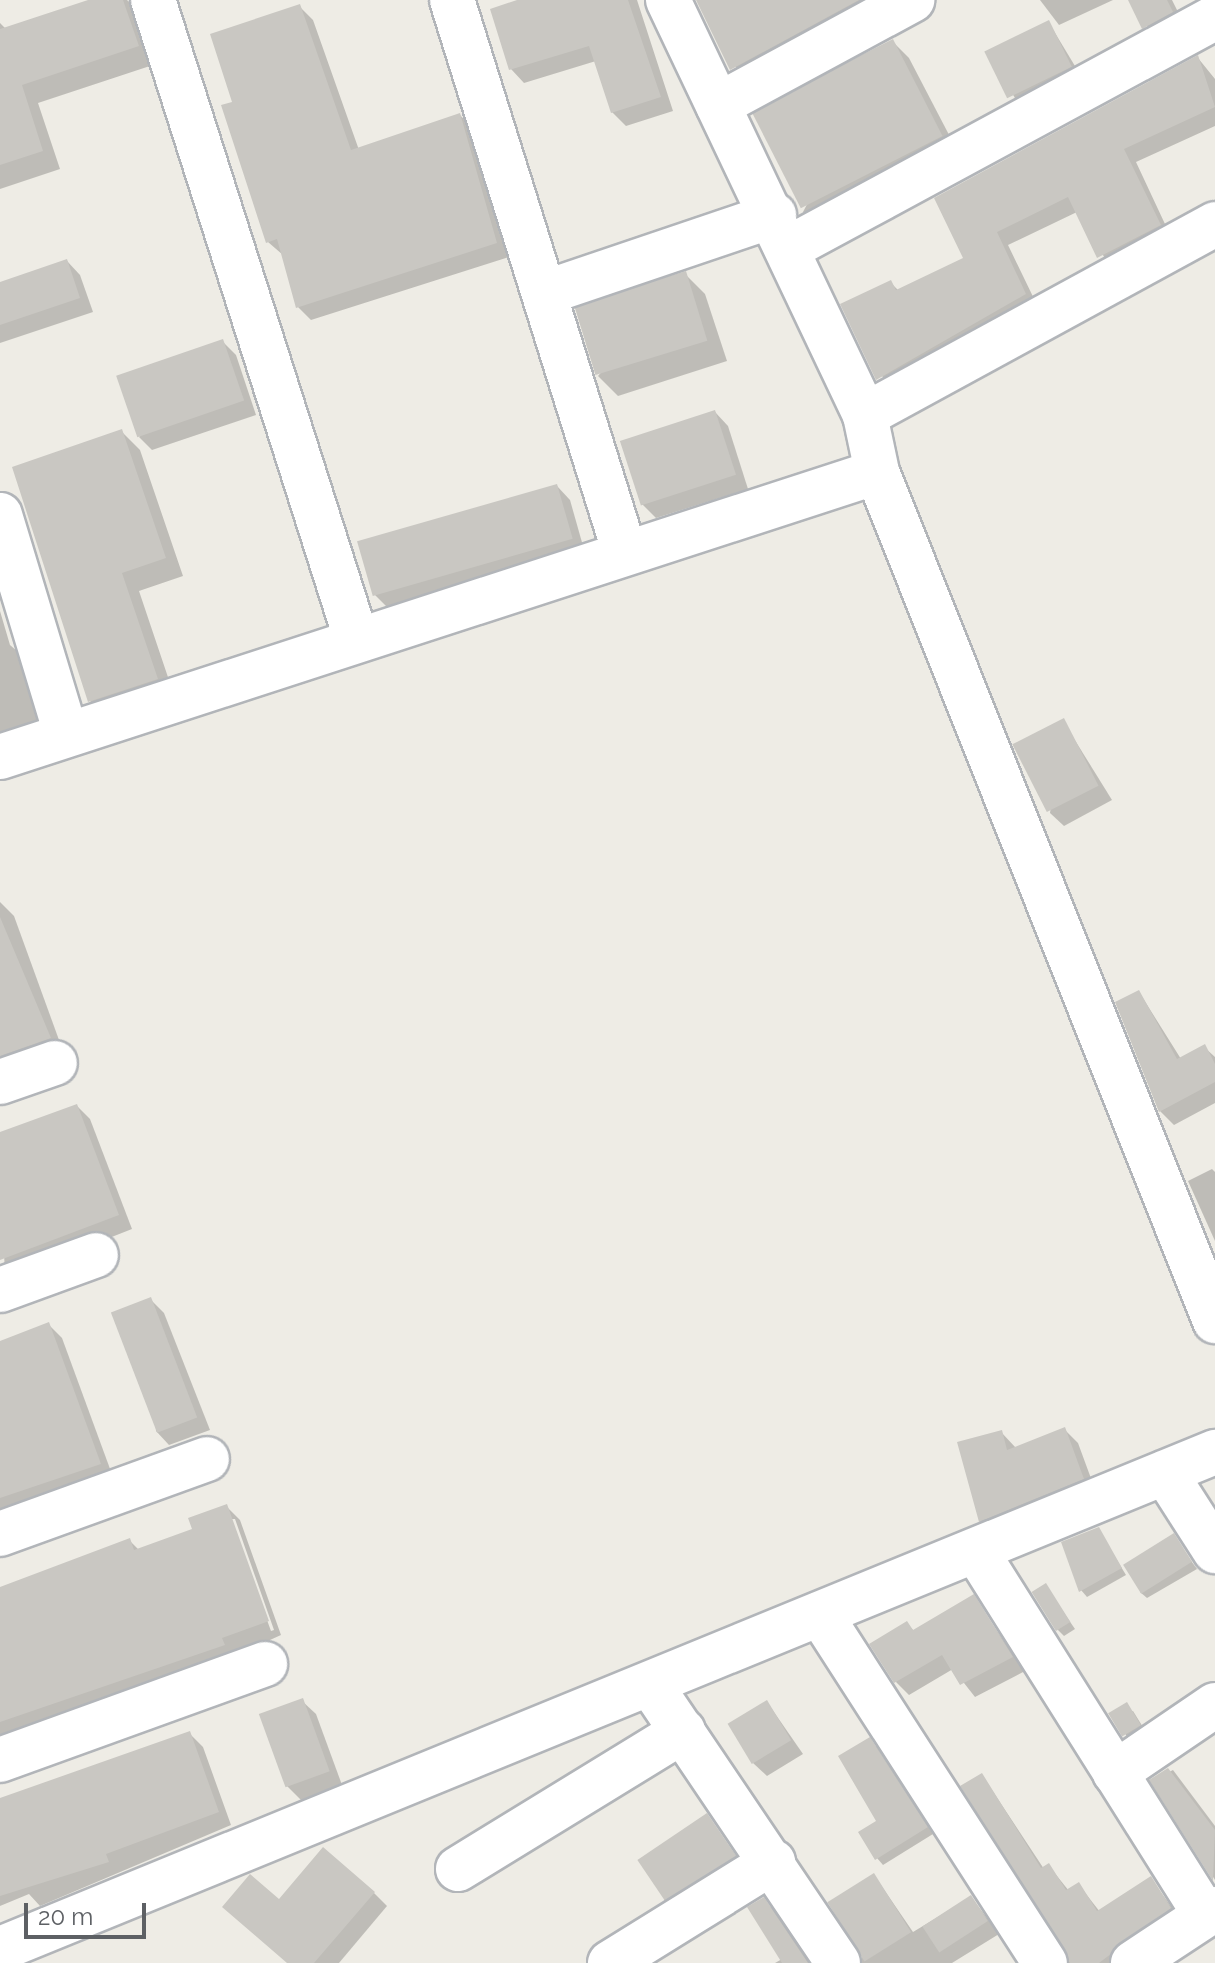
<!DOCTYPE html>
<html>
<head>
<meta charset="utf-8">
<style>
  body { margin:0 }
  #map { position:relative; width:1215px; height:1963px; overflow:hidden; background:#eeece5; font-family:Raleway,sans-serif }
  div>[style] { position:absolute }
  [style*='--x'] { left:calc(var(--x)*1px); top:calc(var(--y)*1px); width:calc(var(--w)*1px); rotate:calc(var(--a)*1deg) }
  .shadow>* { inset:0; background:#0003 }
  .building>* { inset:0; background:#c9c7c2; transform-origin:0 0 }
  .roads { filter:drop-shadow(2px 0 #b2b5b9) drop-shadow(-2px 0 #b2b5b9) drop-shadow(0 2px #b2b5b9) drop-shadow(0 -2px #b2b5b9) }
  .minor>* { height:44px; margin:-22px; padding:0 22px; transform-origin:22px; border-radius:22px; background:#fff }
  span { translate:-50% -50%; white-space:nowrap; text-align:center; line-height:1.15; -webkit-text-stroke:6px #fff; paint-order:stroke }
  .scale { position:absolute; left:24px; top:1903px; width:122px; height:36px; box-sizing:border-box; border:4px solid #5d6064; border-top:0; padding-left:10px; font-size:24px; line-height:28px; white-space:nowrap; color:#5d6064; -webkit-text-stroke:6px #fff; paint-order:stroke }
</style>
</head>
<body>
<div id="map">
  <div class="shadow">
    <i style="clip-path:polygon(94px 0,127px 0,137px 10px,156px 64px,38px 103px,60px 169px,0 189px,0 23px,6px 29px)"></i>
    <i style="clip-path:polygon(519px 0,637px 0,673px 111px,626px 126px,612px 112px,596px 61px,524px 83px,511px 69px)"></i>
    <i style="clip-path:polygon(701px 0,895px 0,744px 82px)"></i>
    <i style="clip-path:polygon(1040px 0,1113px 0,1059px 25px)"></i>
    <i style="clip-path:polygon(1130px 0,1172px 0,1185px 26px,1157px 41px)"></i>
    <i style="clip-path:polygon(299px 6px,313px 20px,359px 150px,460px 115px,473px 129px,509px 257px,311px 320px,298px 307px,283px 255px,268px 242px)"></i>
    <i style="clip-path:polygon(1049px 23px,1084px 81px,1024px 113px,987px 52px)"></i>
    <i style="clip-path:polygon(892px 41px,909px 58px,959px 154px,820px 229px,803px 212px)"></i>
    <i style="clip-path:polygon(1198px 58px,1215px 79px,1215px 126px,1136px 162px,1172px 239px,1112px 270px,1077px 212px,1008px 245px,1038px 307px,891px 392px,843px 305px,890px 282px,899px 291px,966px 258px)"></i>
    <i style="clip-path:polygon(67px 261px,80px 275px,93px 312px,0 343px,0 284px)"></i>
    <i style="clip-path:polygon(685px 274px,705px 294px,727px 361px,618px 396px,598px 376px)"></i>
    <i style="clip-path:polygon(222px 341px,236px 355px,256px 415px,152px 450px,139px 437px)"></i>
    <i style="clip-path:polygon(715px 412px,728px 426px,748px 489px,656px 518px,642px 504px)"></i>
    <i style="clip-path:polygon(122px 432px,140px 450px,183px 576px,139px 591px,175px 698px,108px 719px,90px 701px)"></i>
    <i style="clip-path:polygon(557px 486px,570px 500px,585px 553px,387px 607px,373px 593px)"></i>
    <i style="clip-path:polygon(0 611px,10px 645px,25px 658px,42px 734px,0 748px)"></i>
    <i style="clip-path:polygon(1063px 721px,1112px 800px,1064px 826px,1050px 813px)"></i>
    <i style="clip-path:polygon(0 902px,14px 916px,63px 1051px,0 1074px)"></i>
    <i style="clip-path:polygon(1139px 992px,1181px 1059px,1204px 1047px,1215px 1057px,1215px 1103px,1174px 1125px,1160px 1111px)"></i>
    <i style="clip-path:polygon(77px 1106px,90px 1119px,132px 1229px,5px 1279px,0 1134px)"></i>
    <i style="clip-path:polygon(1212px 1169px,1215px 1172px,1215px 1241px,1188px 1181px)"></i>
    <i style="clip-path:polygon(151px 1300px,164px 1313px,210px 1430px,169px 1445px,156px 1431px)"></i>
    <i style="clip-path:polygon(49px 1325px,62px 1338px,113px 1477px,0 1517px,0 1358px)"></i>
    <i style="clip-path:polygon(1065px 1430px,1078px 1443px,1096px 1492px,994px 1534px,980px 1521px,1001px 1432px,1016px 1448px)"></i>
    <i style="clip-path:polygon(evenodd,226px 1506px,240px 1520px,281px 1635px,193px 1675px,0 1740px,0 1589px,129px 1540px,139px 1550px,194px 1530px,226px 1506px,230px 1519px,235px 1519px,274px 1630px,271px 1631px,230px 1519px)"></i>
    <i style="clip-path:polygon(1098px 1529px,1126px 1575px,1087px 1597px,1081px 1590px)"></i>
    <i style="clip-path:polygon(1173px 1536px,1197px 1569px,1147px 1598px,1140px 1592px)"></i>
    <i style="clip-path:polygon(1045px 1585px,1075px 1629px,1064px 1636px,1057px 1629px)"></i>
    <i style="clip-path:polygon(973px 1597px,1025px 1671px,975px 1697px,953px 1669px,909px 1695px,896px 1682px,907px 1624px,915px 1632px)"></i>
    <i style="clip-path:polygon(302px 1701px,316px 1714px,342px 1785px,301px 1800px,287px 1786px)"></i>
    <i style="clip-path:polygon(767px 1702px,803px 1754px,767px 1776px,753px 1763px)"></i>
    <i style="clip-path:polygon(1133px 1711px,1146px 1732px,1131px 1742px,1111px 1714px)"></i>
    <i style="clip-path:polygon(189px 1733px,203px 1747px,231px 1825px,40px 1906px,29px 1894px,0 1906px,0 1801px)"></i>
    <i style="clip-path:polygon(876px 1746px,933px 1834px,883px 1865px,877px 1858px)"></i>
    <i style="clip-path:polygon(1173px 1770px,1215px 1826px,1215px 1880px,1152px 1781px)"></i>
    <i style="clip-path:polygon(982px 1775px,1044px 1869px,1049px 1866px,1069px 1891px,1079px 1885px,1100px 1912px,1151px 1879px,1181px 1920px,1120px 1963px,1069px 1963px)"></i>
    <i style="clip-path:polygon(707px 1816px,745px 1868px,676px 1911px,664px 1900px)"></i>
    <i style="clip-path:polygon(874px 1875px,913px 1932px,971px 1897px,999px 1934px,952px 1963px,861px 1963px)"></i>
    <i style="clip-path:polygon(374px 1893px,387px 1906px,339px 1963px,288px 1963px,279px 1902px)"></i>
    <i style="clip-path:polygon(763px 1900px,777px 1913px,810px 1963px,775px 1963px,782px 1959px)"></i>
  </div>
  <div class="building">
    <i style="clip-path:polygon(88px 0,123px 0,139px 46px,22px 85px,43px 151px,0 165px,0 29px)"></i>
    <i style="clip-path:polygon(517px 0,628px 0,661px 97px,611px 113px,589px 46px,509px 70px,490px 9px)"></i>
    <i style="clip-path:polygon(696px 0,859px 0,730px 70px)"></i>
    <i style="clip-path:polygon(1128px 0,1167px 0,1173px 12px,1142px 29px)"></i>
    <i style="clip-path:polygon(300px 4px,351px 150px,460px 113px,497px 243px,296px 308px,277px 239px,266px 243px,221px 105px,232px 102px,210px 34px)"></i>
    <i style="left:1049px;top:20px;width:52px;height:72px;rotate:64deg"></i>
    <i style="left:893px;top:39px;width:109px;height:159px;rotate:63deg"></i>
    <i style="clip-path:polygon(1198px 55px,1215px 107px,1124px 149px,1161px 225px,1097px 258px,1068px 197px,997px 232px,1026px 294px,876px 380px,840px 304px,891px 280px,896px 290px,963px 258px,934px 198px)"></i>
    <i style="clip-path:polygon(67px 259px,80px 298px,0 325px,0 282px)"></i>
    <i style="left:686px;top:271px;width:73px;height:117px;rotate:73deg"></i>
    <i style="left:223px;top:339px;width:65px;height:113px;rotate:71deg"></i>
    <i style="left:715px;top:410px;width:68px;height:100px;rotate:72deg"></i>
    <i style="clip-path:polygon(122px 429px,166px 558px,122px 573px,158px 679px,88px 702px,12px 467px)"></i>
    <i style="left:557px;top:484px;width:57px;height:208px;rotate:74deg"></i>
    <i style="left:1064px;top:718px;width:76px;height:58px;rotate:63deg"></i>
    <i style="clip-path:polygon(0 917px,51px 1038px,0 1056px)"></i>
    <i style="clip-path:polygon(1139px 990px,1177px 1059px,1205px 1044px,1215px 1064px,1215px 1082px,1159px 1112px,1115px 1002px)"></i>
    <i style="clip-path:polygon(77px 1104px,119px 1215px,0 1260px,0 1132px)"></i>
    <i style="left:151px;top:1297px;width:129px;height:43px;rotate:69deg"></i>
    <i style="clip-path:polygon(49px 1322px,101px 1464px,0 1498px,0 1341px)"></i>
    <i style="clip-path:polygon(1065px 1427px,1084px 1479px,979px 1522px,957px 1442px,1002px 1430px,1007px 1450px)"></i>
    <i style="clip-path:polygon(227px 1504px,269px 1621px,222px 1638px,225px 1645px,0 1722px,0 1587px,130px 1538px,134px 1550px,192px 1529px,188px 1518px)"></i>
    <i style="clip-path:polygon(1099px 1527px,1122px 1568px,1079px 1592px,1061px 1542px)"></i>
    <i style="left:1174px;top:1533px;width:34px;height:60px;rotate:58deg"></i>
    <i style="left:1046px;top:1583px;width:46px;height:17px;rotate:58deg"></i>
    <i style="clip-path:polygon(974px 1594px,1013px 1657px,960px 1685px,942px 1655px,894px 1683px,869px 1644px,907px 1621px,913px 1630px)"></i>
    <i style="left:303px;top:1698px;width:78px;height:47px;rotate:70deg"></i>
    <i style="left:767px;top:1700px;width:47px;height:46px;rotate:59deg"></i>
    <i style="left:1127px;top:1702px;width:27px;height:22px;rotate:59deg"></i>
    <i style="clip-path:polygon(190px 1731px,219px 1812px,106px 1854px,109px 1862px,0 1896px,0 1798px)"></i>
    <i style="clip-path:polygon(870px 1737px,928px 1827px,875px 1860px,858px 1832px,876px 1821px,838px 1756px)"></i>
    <i style="clip-path:polygon(1168px 1768px,1215px 1830px,1213px 1881px,1149px 1780px)"></i>
    <i style="clip-path:polygon(982px 1773px,1041px 1868px,1049px 1863px,1066px 1890px,1079px 1882px,1097px 1911px,1151px 1876px,1171px 1908px,1099px 1963px,1070px 1963px,960px 1786px)"></i>
    <i style="left:707px;top:1813px;width:52px;height:84px;rotate:56deg"></i>
    <i style="clip-path:polygon(323px 1847px,375px 1892px,314px 1963px,287px 1963px,222px 1907px,250px 1874px,279px 1899px)"></i>
    <i style="left:874px;top:1873px;width:70px;height:55px;rotate:58deg"></i>
    <i style="left:971px;top:1895px;width:31px;height:58px;rotate:57deg"></i>
    <i style="clip-path:polygon(764px 1897px,808px 1963px,782px 1963px,747px 1907px)"></i>
  </div>
  <div class="roads">
    <div class="minor">
      <i style="--x:153;--y:0;--w:670;--a:72.35"></i>
      <i style="--x:452;--y:0;--w:576;--a:72.63"></i>
      <i style="--x:668;--y:0;--w:459;--a:64.6"></i>
      <i style="--x:865;--y:415;--w:58;--a:78.1"></i>
      <i style="--x:877;--y:472;--w:914;--a:68.29"></i>
      <i style="--x:718;--y:105;--w:221;--a:-28.4"></i>
      <i style="--x:787;--y:249;--w:486;--a:-28.4"></i>
      <i style="--x:544;--y:293;--w:243;--a:-18.7"></i>
      <i style="--x:865;--y:415;--w:399;--a:-28.6"></i>
      <i style="--x:0;--y:515;--w:228;--a:73.2"></i>
      <i style="--x:0;--y:757;--w:922;--a:-18"></i>
      <i style="--x:0;--y:1082;--w:58;--a:-19.1"></i>
      <i style="--x:0;--y:1290;--w:102;--a:-20"></i>
      <i style="--x:1165;--y:1473;--w:93;--a:57.3"></i>
      <i style="--x:0;--y:1534;--w:220;--a:-19.9"></i>
      <i style="--x:976;--y:1551;--w:430;--a:57.8"></i>
      <i style="--x:820;--y:1614;--w:415;--a:57.2"></i>
      <i style="--x:650;--y:1684;--w:336;--a:56"></i>
      <i style="--x:0;--y:1760;--w:282;--a:-19.9"></i>
      <i style="--x:1115;--y:1773;--w:121;--a:-34.2"></i>
      <i style="--x:458;--y:1869;--w:264;--a:-31.5"></i>
      <i style="--x:0;--y:1949;--w:1313;--a:-22.25"></i>
      <i style="--x:610;--y:1963;--w:192;--a:-31.8"></i>
      <i style="--x:1133;--y:1963;--w:98;--a:-33.4"></i>
    </div>
  </div>
  <div class="scale">20 m</div>
</div>
</body>
</html>
